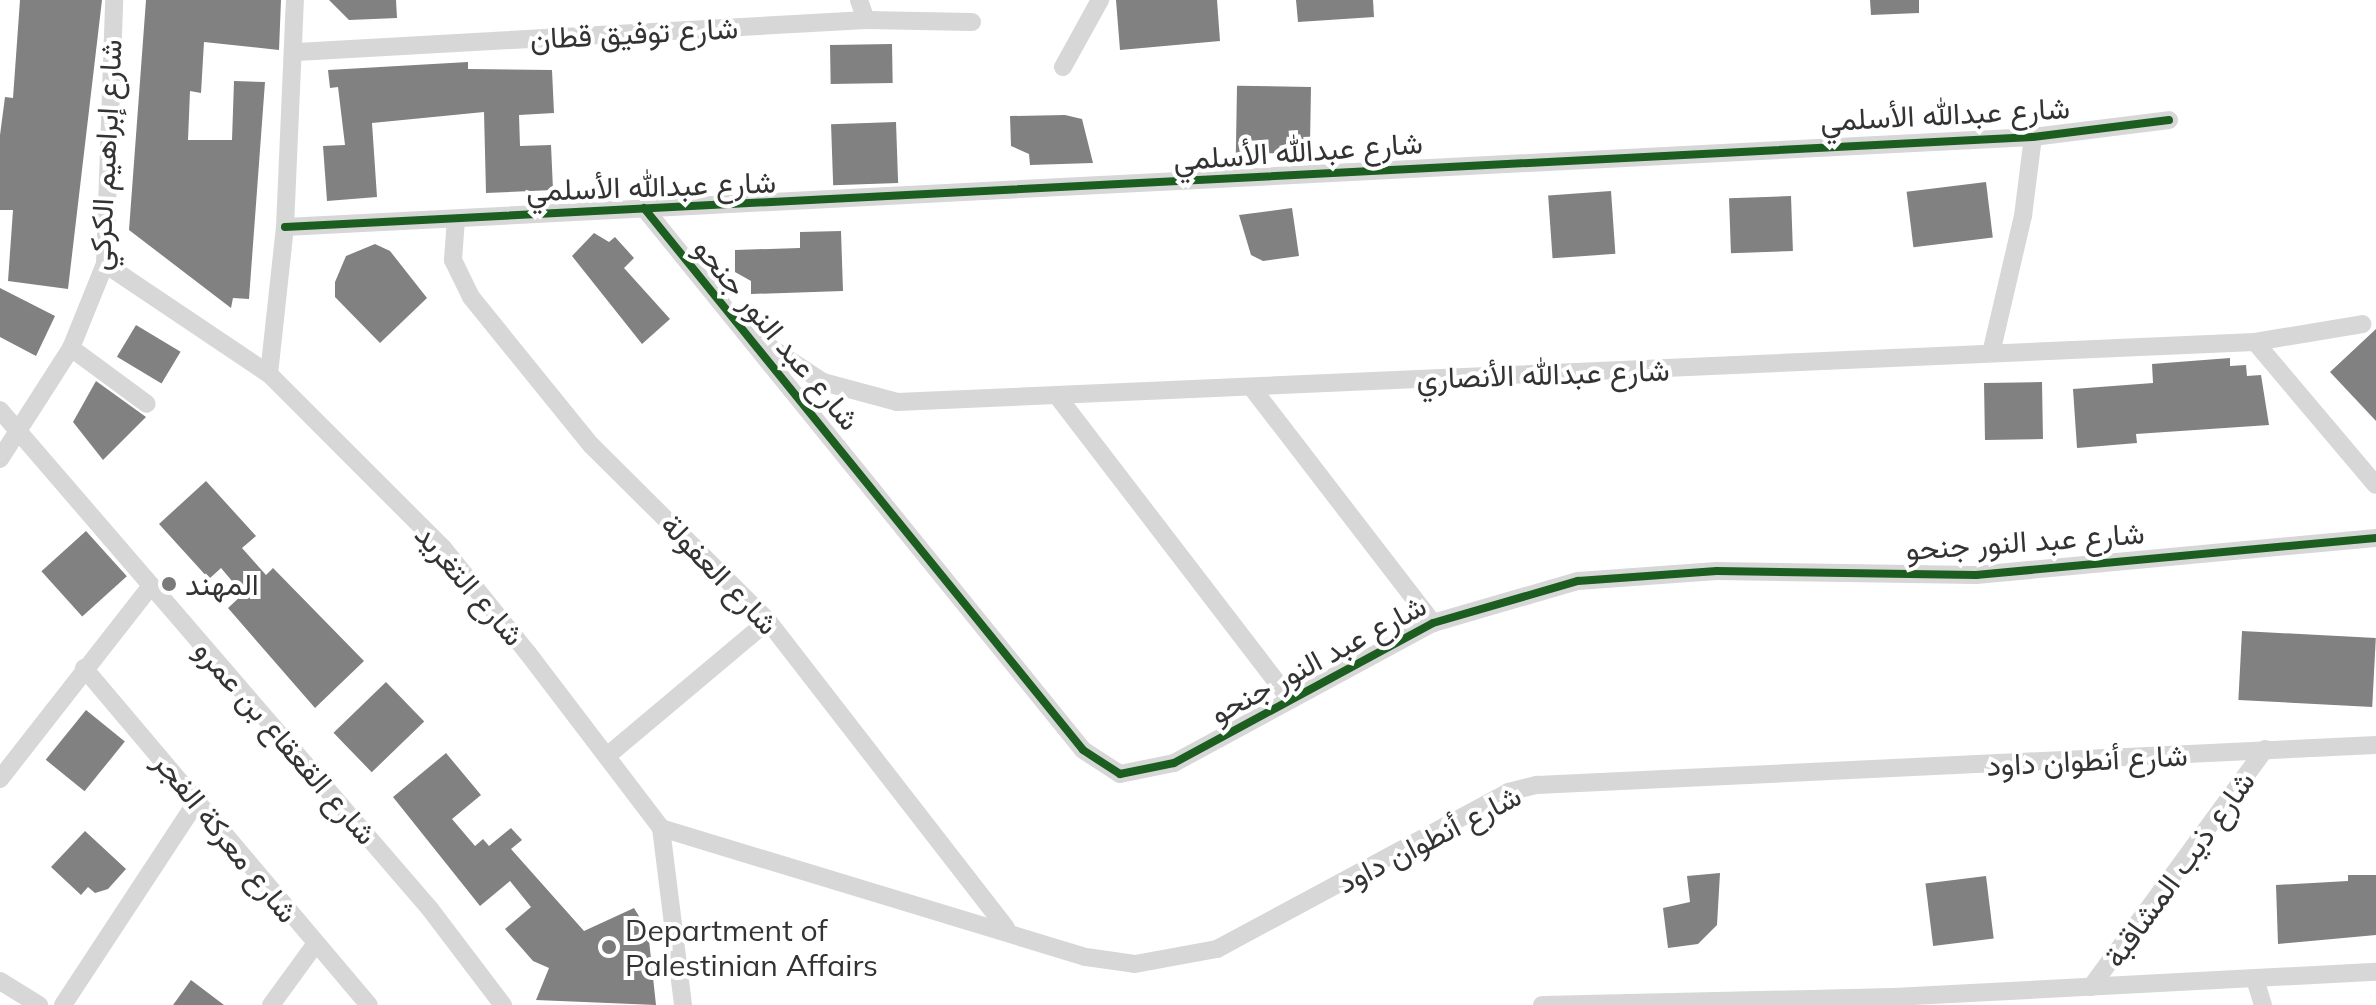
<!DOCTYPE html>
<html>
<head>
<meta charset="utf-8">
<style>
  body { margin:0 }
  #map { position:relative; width:2376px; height:1005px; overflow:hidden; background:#fff; font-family:Mulish,Vazirmatn,sans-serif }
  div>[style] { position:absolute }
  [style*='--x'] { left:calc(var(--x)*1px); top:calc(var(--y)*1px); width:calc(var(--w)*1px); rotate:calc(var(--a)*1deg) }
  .building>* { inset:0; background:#818181; transform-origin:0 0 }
  .minor>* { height:18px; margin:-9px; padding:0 9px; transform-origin:9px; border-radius:9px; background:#d7d7d7 }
  .cycleway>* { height:8px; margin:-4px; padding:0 4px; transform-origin:4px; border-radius:4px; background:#1b5e20 }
  .dots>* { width:22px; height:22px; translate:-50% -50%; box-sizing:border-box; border:4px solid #fff; border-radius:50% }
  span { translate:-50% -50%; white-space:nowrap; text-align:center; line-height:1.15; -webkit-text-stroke:8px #fff; paint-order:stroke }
  .street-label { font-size:30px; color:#333 }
  .poi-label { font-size:30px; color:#333 }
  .left { translate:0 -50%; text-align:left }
</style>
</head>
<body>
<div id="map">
  <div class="building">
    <i style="clip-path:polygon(20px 0,102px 0,68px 289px,8px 281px,13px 210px,0 210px,0 135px,5px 97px,13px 98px)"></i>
    <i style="clip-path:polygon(146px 0,281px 0,279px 50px,204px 42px,201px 93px,190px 91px,188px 140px,232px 140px,234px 81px,265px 82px,249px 299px,233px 298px,231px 308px,129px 230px)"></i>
    <i style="clip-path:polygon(329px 0,396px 0,397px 18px,349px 20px)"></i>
    <i style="clip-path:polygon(1116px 0,1217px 0,1220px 41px,1120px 50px)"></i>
    <i style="clip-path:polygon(1296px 0,1373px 0,1374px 17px,1298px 22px)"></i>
    <i style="clip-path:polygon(1870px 0,1919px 0,1919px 13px,1871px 15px)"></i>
    <i style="left:892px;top:44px;width:39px;height:62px;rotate:89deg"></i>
    <i style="clip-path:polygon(468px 62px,468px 69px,552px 70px,554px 113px,519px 115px,520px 146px,551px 145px,553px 190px,486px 193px,484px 112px,372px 123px,377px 197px,327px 201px,323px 146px,345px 145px,338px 87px,330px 88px,328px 70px)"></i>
    <i style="left:1311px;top:87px;width:67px;height:74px;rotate:91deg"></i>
    <i style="clip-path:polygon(1065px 115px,1082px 119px,1093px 163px,1030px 165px,1029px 154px,1011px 146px,1010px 116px)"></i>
    <i style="left:896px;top:122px;width:61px;height:65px;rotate:88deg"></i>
    <i style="left:1986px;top:182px;width:56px;height:80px;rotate:83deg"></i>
    <i style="left:1611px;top:191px;width:63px;height:63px;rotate:86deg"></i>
    <i style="left:1791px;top:196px;width:55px;height:62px;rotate:88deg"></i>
    <i style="clip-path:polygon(1292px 208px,1299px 256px,1263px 261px,1251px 255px,1239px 215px)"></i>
    <i style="clip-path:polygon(841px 231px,843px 291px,751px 294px,751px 281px,735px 272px,735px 250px,800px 248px,800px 232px)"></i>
    <i style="clip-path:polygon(594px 233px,609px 242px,615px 237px,634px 258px,624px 268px,670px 319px,642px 344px,572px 256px)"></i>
    <i style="clip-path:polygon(375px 244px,390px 251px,427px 298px,380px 343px,335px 297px,335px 282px,346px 256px)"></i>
    <i style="clip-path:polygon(0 288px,55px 316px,36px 356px,0 337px)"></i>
    <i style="left:136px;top:325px;width:52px;height:37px;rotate:31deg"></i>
    <i style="clip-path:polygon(2376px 329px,2376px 421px,2330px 372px)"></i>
    <i style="clip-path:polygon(2230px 358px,2230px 366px,2246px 365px,2247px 376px,2261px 375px,2269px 425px,2136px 434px,2137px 443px,2077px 448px,2073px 389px,2153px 383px,2152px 364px)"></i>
    <i style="clip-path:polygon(96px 381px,146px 417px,103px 460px,73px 422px)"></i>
    <i style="left:2042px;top:382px;width:57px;height:58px;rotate:89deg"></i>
    <i style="clip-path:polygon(206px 481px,256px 536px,242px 548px,266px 575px,273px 568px,364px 661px,315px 708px,228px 608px,243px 594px,221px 568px,209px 579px,159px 524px)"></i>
    <i style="left:86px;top:531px;width:61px;height:60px;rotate:48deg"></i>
    <i style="left:2242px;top:631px;width:134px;height:69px;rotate:3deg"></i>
    <i style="left:386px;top:682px;width:55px;height:73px;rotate:46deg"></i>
    <i style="left:86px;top:710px;width:50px;height:64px;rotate:39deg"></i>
    <i style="clip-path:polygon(446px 753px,481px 795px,452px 819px,475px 846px,483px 839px,489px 846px,511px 828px,522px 840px,511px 849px,584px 931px,634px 908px,648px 931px,656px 1005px,536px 1000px,549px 968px,533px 961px,505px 929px,531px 907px,510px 881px,480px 906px,393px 797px)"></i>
    <i style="clip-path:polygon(85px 831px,126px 869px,108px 889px,95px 893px,88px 887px,81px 895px,51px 867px)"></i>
    <i style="clip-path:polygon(1720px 873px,1717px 925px,1698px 944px,1668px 948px,1663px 908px,1690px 902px,1687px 876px)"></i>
    <i style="clip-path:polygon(2348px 875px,2376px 875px,2376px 935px,2278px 944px,2276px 885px,2348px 881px)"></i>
    <i style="left:1986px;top:876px;width:63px;height:61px;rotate:83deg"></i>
    <i style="clip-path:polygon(191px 980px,224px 1005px,173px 1005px)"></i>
  </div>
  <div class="minor">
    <i style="--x:859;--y:0;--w:21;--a:71"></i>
    <i style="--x:297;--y:52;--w:570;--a:-3.22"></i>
    <i style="--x:866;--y:20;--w:106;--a:1.1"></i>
    <i style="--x:1063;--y:67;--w:77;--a:-61.1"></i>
    <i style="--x:644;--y:208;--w:697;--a:50.99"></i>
    <i style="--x:1083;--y:750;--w:44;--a:33"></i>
    <i style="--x:1120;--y:774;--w:55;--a:-11.5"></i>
    <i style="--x:1174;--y:763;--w:294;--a:-28.4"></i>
    <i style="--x:1433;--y:623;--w:151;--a:-16.2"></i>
    <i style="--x:1578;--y:581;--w:139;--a:-4.1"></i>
    <i style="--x:1717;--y:571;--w:259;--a:0.9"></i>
    <i style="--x:1976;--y:575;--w:402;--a:-5.3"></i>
    <i style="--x:456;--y:219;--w:41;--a:94.2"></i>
    <i style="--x:453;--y:260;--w:41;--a:64.1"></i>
    <i style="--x:471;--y:297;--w:191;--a:51"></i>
    <i style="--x:591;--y:445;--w:250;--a:44.8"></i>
    <i style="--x:768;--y:621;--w:388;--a:52.2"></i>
    <i style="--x:285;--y:227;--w:1750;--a:-2.95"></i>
    <i style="--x:2033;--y:137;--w:137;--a:-7.1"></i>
    <i style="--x:105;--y:264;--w:197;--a:33.9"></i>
    <i style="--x:269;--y:374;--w:246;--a:45"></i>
    <i style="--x:443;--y:548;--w:134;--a:51.1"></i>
    <i style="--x:527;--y:652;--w:221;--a:52.7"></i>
    <i style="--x:661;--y:828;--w:178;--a:82.9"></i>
    <i style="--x:759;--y:340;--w:77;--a:33.3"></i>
    <i style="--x:823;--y:382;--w:77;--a:15.1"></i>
    <i style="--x:897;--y:402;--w:1359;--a:-2.53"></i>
    <i style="--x:2255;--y:342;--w:109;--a:-9.5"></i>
    <i style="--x:2255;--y:342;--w:187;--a:49.8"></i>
    <i style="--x:71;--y:348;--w:94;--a:36.4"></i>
    <i style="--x:1992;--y:349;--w:137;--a:-76.9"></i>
    <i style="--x:2023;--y:216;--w:80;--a:-82.8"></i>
    <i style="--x:269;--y:374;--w:148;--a:-83.8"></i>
    <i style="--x:285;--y:227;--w:227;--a:-87.5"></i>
    <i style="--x:1252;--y:388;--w:297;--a:52.4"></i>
    <i style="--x:1058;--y:397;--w:379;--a:52.5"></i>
    <i style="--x:0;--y:410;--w:659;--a:49.25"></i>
    <i style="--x:430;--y:909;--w:121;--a:52.8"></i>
    <i style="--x:0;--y:459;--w:132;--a:-57.4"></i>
    <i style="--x:71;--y:348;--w:91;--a:-68"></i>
    <i style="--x:105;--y:264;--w:264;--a:-88"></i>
    <i style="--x:84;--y:668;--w:441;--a:49.8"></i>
    <i style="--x:607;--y:756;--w:210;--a:-40"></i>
    <i style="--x:0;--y:779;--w:245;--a:-52"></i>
    <i style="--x:661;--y:828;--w:444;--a:16.9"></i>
    <i style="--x:1086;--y:957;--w:49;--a:8.1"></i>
    <i style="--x:1135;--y:964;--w:83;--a:-10.4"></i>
    <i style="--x:1217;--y:949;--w:331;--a:-28.3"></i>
    <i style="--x:1508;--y:792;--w:30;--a:-14"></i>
    <i style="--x:1537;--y:785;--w:840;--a:-2.73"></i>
    <i style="--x:2255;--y:979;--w:27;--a:73"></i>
    <i style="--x:0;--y:981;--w:46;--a:31.6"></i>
    <i style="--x:2091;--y:987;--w:295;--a:-53.8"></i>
    <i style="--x:63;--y:1005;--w:244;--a:-56.7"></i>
    <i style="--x:271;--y:1005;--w:73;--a:-53.9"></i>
    <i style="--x:1542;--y:1005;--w:352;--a:-1.3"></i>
    <i style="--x:1894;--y:997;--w:483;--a:-3"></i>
  </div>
  <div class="cycleway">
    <i style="--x:644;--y:208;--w:697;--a:50.99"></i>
    <i style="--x:1083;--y:750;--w:44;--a:33"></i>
    <i style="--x:1120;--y:774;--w:55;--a:-11.5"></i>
    <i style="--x:1174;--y:763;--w:294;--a:-28.4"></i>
    <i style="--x:1433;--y:623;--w:151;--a:-16.2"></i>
    <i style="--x:1578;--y:581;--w:139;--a:-4.1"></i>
    <i style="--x:1717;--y:571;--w:259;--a:0.9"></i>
    <i style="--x:1976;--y:575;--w:402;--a:-5.3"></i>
    <i style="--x:285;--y:227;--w:1750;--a:-2.95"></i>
    <i style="--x:2033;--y:137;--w:137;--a:-7.1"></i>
  </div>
  <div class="dots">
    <i style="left:169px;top:584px;background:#7a7a7a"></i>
    <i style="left:609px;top:947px;background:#7a7a7a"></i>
  </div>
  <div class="street-label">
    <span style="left:634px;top:33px;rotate:-3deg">شارع توفيق قطان</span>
    <span style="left:1945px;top:114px;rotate:-3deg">شارع عبدالله الأسلمي</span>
    <span style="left:1298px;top:151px;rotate:-4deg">شارع عبدالله الأسلمي</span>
    <span style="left:105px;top:155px;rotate:-87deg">شارع إبراهيم الكركي</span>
    <span style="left:651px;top:186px;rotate:-2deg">شارع عبدالله الأسلمي</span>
    <span style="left:777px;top:334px;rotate:50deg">شارع عبد النور جنحو</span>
    <span style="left:1543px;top:374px;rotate:-2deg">شارع عبدالله الأنصاري</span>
    <span style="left:2025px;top:541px;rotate:-4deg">شارع عبد النور جنحو</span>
    <span style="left:720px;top:574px;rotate:46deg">شارع العفولة</span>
    <span style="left:470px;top:585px;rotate:49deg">شارع التغريد</span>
    <span style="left:1318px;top:659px;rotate:-28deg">شارع عبد النور جنحو</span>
    <span style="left:286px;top:742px;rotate:49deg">شارع القعقاع بن عمرو</span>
    <span style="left:2087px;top:760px;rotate:-3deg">شارع أنطوان داود</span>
    <span style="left:226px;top:837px;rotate:51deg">شارع معركة الفجر</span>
    <span style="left:1429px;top:839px;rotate:-27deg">شارع أنطوان داود</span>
    <span style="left:2179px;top:869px;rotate:-54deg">شارع ذيب المشاقبة</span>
  </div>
  <div class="poi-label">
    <span class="left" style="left:185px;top:584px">المهند</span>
    <span class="left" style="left:625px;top:947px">Department of<br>Palestinian Affairs</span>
  </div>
</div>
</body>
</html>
